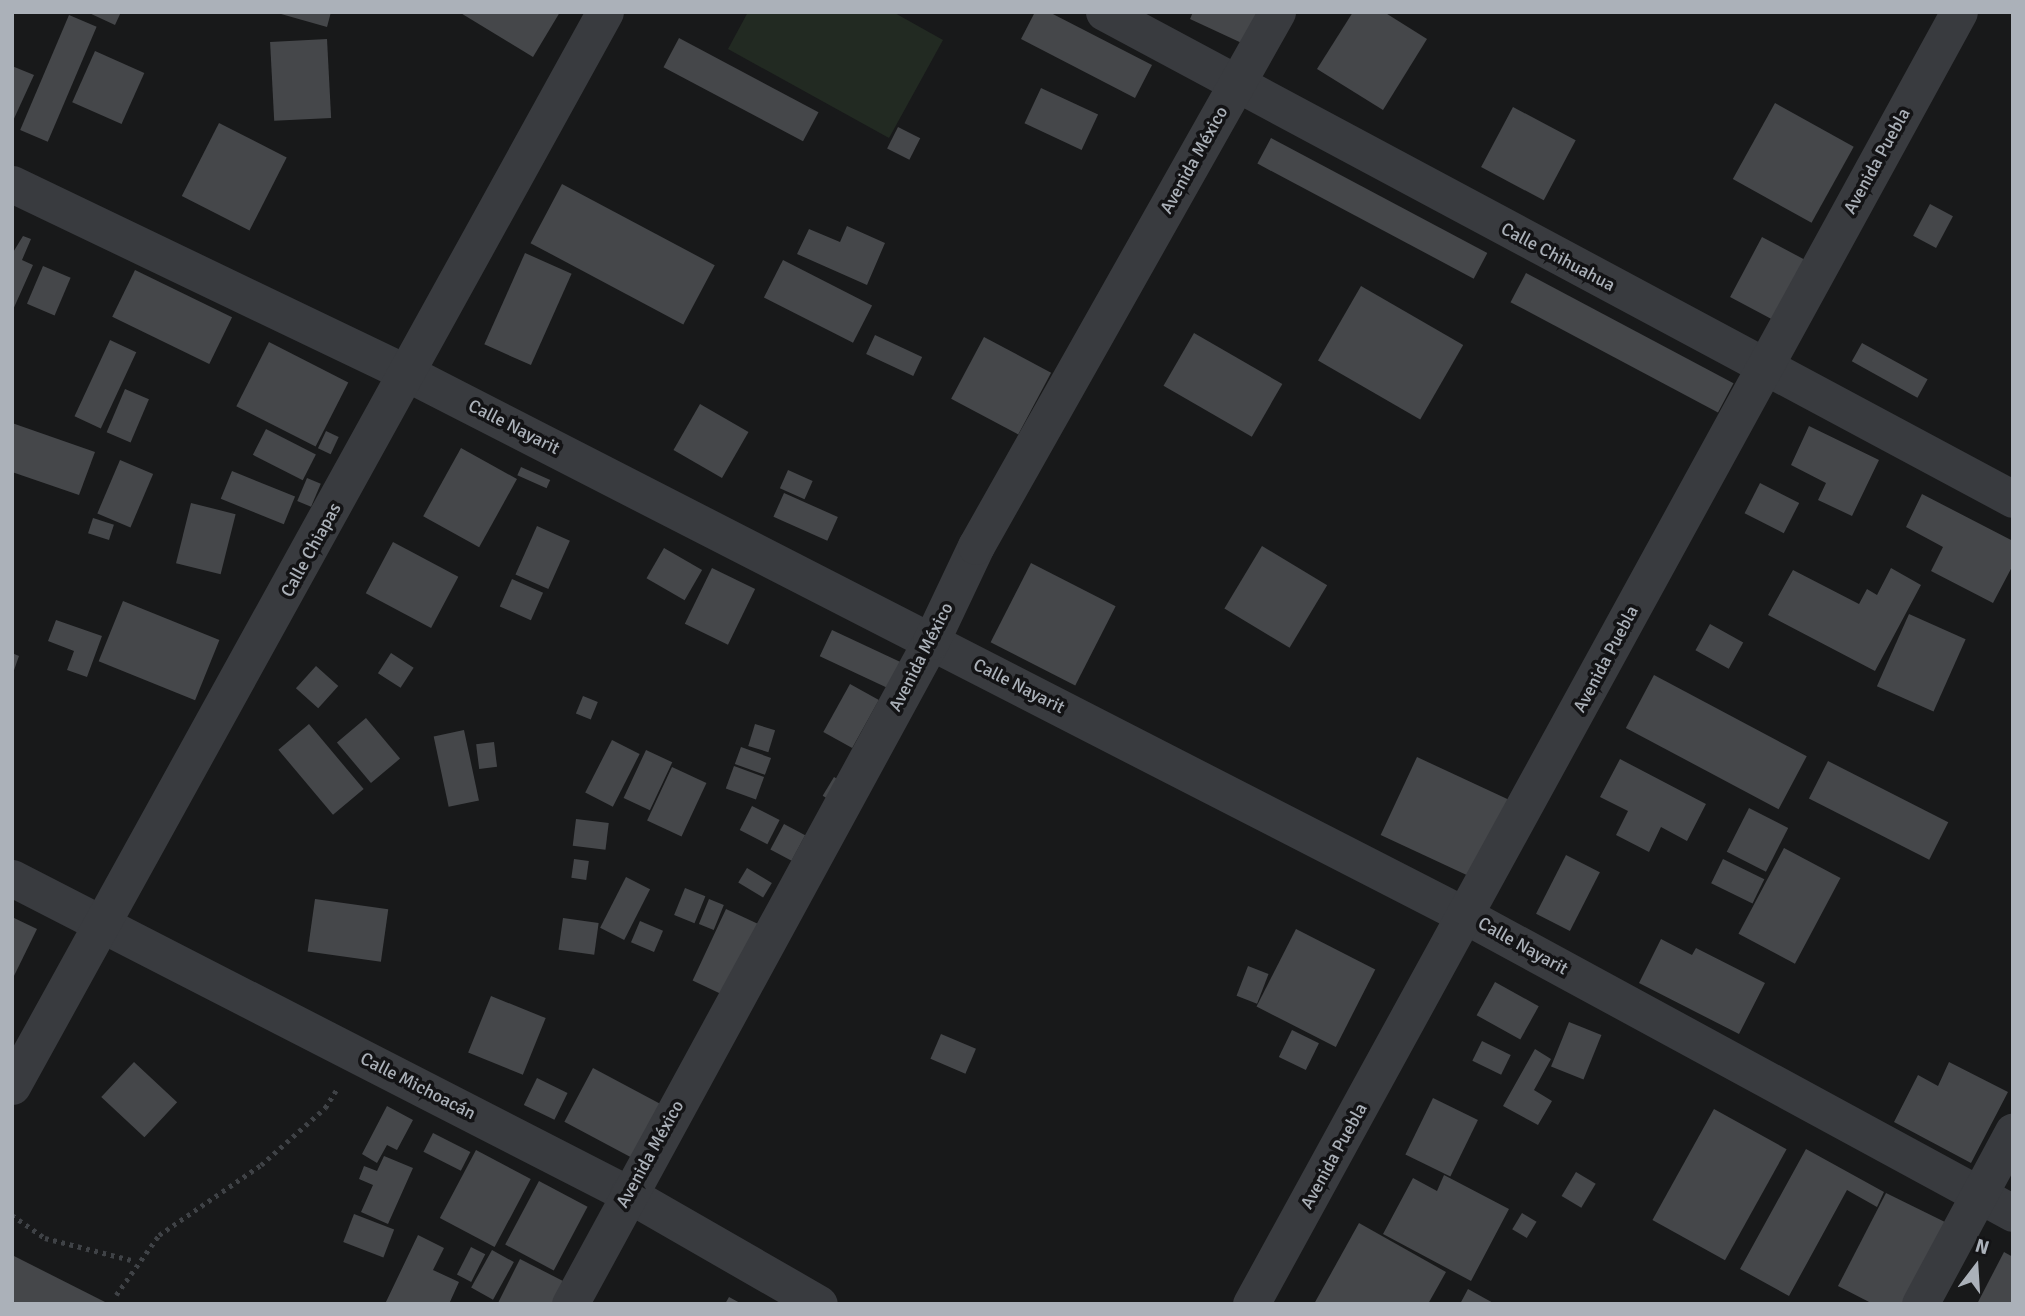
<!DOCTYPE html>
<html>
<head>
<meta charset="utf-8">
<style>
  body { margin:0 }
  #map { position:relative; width:2025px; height:1316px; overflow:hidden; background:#18191a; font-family:Signika,sans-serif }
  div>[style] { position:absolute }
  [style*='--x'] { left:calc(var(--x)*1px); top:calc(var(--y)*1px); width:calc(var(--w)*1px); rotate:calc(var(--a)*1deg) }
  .green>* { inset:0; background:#222a22 }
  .building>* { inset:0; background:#45474a; transform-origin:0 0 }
  .path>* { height:4.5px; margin-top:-2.25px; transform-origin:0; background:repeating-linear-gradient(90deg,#3f4246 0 3.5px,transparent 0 8.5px) }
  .street>* { height:37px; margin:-18.5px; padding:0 18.5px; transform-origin:18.5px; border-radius:18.5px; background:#393b3f }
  span { translate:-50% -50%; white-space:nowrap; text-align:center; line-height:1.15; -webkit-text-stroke:7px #131315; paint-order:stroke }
  .street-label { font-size:18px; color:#abb1b9 }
  .frame { position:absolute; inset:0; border:14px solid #abb1b9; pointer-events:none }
  .north { position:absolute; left:1941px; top:1232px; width:70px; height:70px; -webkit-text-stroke:5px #131315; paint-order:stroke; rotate:17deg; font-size:19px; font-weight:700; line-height:28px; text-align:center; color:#abb1b9 }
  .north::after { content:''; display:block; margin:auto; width:24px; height:32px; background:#abb1b9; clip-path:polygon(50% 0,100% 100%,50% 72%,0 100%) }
</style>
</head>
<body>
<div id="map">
  <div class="green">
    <i style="clip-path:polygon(748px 12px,893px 12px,943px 40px,889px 138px,728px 49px)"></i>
  </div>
  <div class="building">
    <i style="clip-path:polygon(87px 12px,121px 12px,115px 25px)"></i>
    <i style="clip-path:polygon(274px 12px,331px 12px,327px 27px)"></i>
    <i style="clip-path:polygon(459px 12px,560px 12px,533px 57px)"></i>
    <i style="clip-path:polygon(1035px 12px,1049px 12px,1152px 65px,1135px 98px,1021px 39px)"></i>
    <i style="clip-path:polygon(1193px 12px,1262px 12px,1246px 45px,1190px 19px)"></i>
    <i style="clip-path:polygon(1353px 12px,1384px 12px,1427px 39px,1383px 110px,1317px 69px)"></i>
    <i style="left:69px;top:15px;width:30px;height:125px;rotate:23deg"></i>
    <i style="left:679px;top:38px;width:158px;height:33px;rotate:28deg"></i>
    <i style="left:327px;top:39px;width:79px;height:57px;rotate:87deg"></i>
    <i style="left:95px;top:51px;width:54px;height:56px;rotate:24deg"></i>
    <i style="clip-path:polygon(12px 66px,34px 75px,12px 123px)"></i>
    <i style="left:1041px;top:88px;width:63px;height:39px;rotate:25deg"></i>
    <i style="left:1775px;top:103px;width:90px;height:87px;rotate:29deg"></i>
    <i style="left:1513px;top:107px;width:71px;height:68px;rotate:28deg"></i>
    <i style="left:219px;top:123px;width:76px;height:82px;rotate:27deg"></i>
    <i style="left:898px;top:127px;width:25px;height:24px;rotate:27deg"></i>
    <i style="left:1271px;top:138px;width:245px;height:29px;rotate:28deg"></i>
    <i style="left:562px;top:184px;width:173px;height:67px;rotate:28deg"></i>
    <i style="left:1930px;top:204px;width:26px;height:36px;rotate:28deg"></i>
    <i style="clip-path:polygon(847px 226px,885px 243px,867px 285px,797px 254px,809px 229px,840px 242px)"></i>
    <i style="clip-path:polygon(23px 236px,31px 239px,22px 260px,33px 265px,12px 312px,12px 254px)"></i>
    <i style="left:1762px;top:237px;width:49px;height:68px;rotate:28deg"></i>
    <i style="left:525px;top:253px;width:51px;height:100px;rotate:24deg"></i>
    <i style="left:783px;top:260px;width:100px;height:42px;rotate:27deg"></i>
    <i style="left:43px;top:266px;width:30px;height:41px;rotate:23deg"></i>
    <i style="left:135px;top:270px;width:108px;height:52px;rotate:26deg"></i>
    <i style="left:1526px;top:273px;width:235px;height:33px;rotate:28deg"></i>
    <i style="left:1361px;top:286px;width:118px;height:86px;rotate:30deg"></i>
    <i style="left:1194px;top:333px;width:102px;height:61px;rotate:30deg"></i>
    <i style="left:875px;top:335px;width:52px;height:21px;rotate:25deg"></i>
    <i style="left:984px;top:337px;width:76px;height:70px;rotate:28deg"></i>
    <i style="left:110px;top:340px;width:29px;height:84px;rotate:25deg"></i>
    <i style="left:269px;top:342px;width:89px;height:72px;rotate:27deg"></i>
    <i style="left:1862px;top:343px;width:75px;height:21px;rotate:29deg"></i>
    <i style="left:125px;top:389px;width:26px;height:47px;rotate:23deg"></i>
    <i style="left:700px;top:404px;width:56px;height:53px;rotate:30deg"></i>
    <i style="clip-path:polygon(12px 423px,95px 452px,79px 495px,12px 472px)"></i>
    <i style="clip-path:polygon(1809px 426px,1879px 460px,1852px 516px,1818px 500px,1826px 483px,1791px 465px)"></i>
    <i style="left:266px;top:429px;width:56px;height:29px;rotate:27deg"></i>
    <i style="left:326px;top:431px;width:14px;height:19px;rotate:25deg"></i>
    <i style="left:461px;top:448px;width:64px;height:78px;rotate:29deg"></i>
    <i style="left:120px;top:460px;width:36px;height:58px;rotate:23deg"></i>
    <i style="left:521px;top:467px;width:32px;height:9px;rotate:24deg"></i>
    <i style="left:788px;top:470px;width:27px;height:20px;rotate:24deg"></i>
    <i style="left:232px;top:471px;width:68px;height:30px;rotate:22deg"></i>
    <i style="left:307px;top:478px;width:15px;height:25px;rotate:23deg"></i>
    <i style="left:1760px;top:483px;width:44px;height:34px;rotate:27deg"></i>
    <i style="left:784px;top:493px;width:59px;height:26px;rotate:24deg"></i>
    <i style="clip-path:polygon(1922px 494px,2013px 541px,2013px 565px,1993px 603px,1931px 571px,1943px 547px,1906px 527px)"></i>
    <i style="left:191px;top:503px;width:46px;height:62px;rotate:14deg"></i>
    <i style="left:93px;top:518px;width:22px;height:16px;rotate:18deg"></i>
    <i style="left:537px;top:526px;width:36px;height:53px;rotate:24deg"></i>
    <i style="left:393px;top:542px;width:74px;height:58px;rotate:28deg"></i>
    <i style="left:1262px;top:546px;width:76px;height:73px;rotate:31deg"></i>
    <i style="left:664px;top:548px;width:44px;height:35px;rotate:30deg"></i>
    <i style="left:1031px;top:563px;width:95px;height:89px;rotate:27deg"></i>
    <i style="left:712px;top:568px;width:48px;height:62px;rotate:26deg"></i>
    <i style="clip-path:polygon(1891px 568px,1921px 585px,1875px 671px,1768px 615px,1793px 570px,1859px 604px,1867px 589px,1877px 595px)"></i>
    <i style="left:512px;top:579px;width:34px;height:30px;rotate:24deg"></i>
    <i style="left:123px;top:601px;width:104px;height:65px;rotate:22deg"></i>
    <i style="left:1909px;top:614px;width:62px;height:79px;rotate:24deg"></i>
    <i style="clip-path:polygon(56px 620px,102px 636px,87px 677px,67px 670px,74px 651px,48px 641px)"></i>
    <i style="left:1710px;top:624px;width:38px;height:30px;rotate:29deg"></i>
    <i style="left:832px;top:630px;width:82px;height:29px;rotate:25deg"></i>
    <i style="clip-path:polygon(12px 653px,19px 656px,13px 673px,12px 673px)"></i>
    <i style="left:391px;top:653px;width:27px;height:24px;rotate:33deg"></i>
    <i style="left:316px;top:666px;width:30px;height:30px;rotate:42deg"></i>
    <i style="left:1654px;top:675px;width:173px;height:60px;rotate:28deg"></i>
    <i style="left:850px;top:684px;width:33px;height:55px;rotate:29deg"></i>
    <i style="left:583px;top:696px;width:16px;height:19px;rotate:22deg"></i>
    <i style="left:366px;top:718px;width:53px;height:38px;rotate:50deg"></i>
    <i style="left:309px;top:724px;width:85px;height:40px;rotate:50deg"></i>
    <i style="left:755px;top:724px;width:21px;height:23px;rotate:17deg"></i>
    <i style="left:464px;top:730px;width:72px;height:31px;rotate:78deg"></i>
    <i style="left:612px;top:740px;width:31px;height:59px;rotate:27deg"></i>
    <i style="left:494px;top:742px;width:25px;height:18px;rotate:83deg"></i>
    <i style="left:741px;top:747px;width:32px;height:18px;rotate:20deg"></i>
    <i style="left:646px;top:750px;width:29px;height:53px;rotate:25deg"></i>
    <i style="left:1417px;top:757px;width:102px;height:86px;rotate:25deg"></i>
    <i style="clip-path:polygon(1620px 759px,1706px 804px,1687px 841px,1661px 827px,1649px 852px,1616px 835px,1628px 811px,1600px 797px)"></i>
    <i style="left:1828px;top:761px;width:135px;height:42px;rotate:27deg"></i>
    <i style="left:734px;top:766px;width:32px;height:24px;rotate:20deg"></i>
    <i style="left:672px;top:767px;width:38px;height:59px;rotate:25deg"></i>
    <i style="left:834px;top:777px;width:12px;height:22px;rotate:31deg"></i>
    <i style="left:752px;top:806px;width:31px;height:27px;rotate:27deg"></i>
    <i style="left:1749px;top:808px;width:44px;height:49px;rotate:27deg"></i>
    <i style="left:576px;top:819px;width:33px;height:27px;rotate:7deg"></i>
    <i style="left:784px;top:824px;width:24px;height:29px;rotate:28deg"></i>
    <i style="left:1784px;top:848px;width:64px;height:97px;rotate:28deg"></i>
    <i style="left:1566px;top:855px;width:38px;height:66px;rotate:27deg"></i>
    <i style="left:574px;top:859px;width:15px;height:19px;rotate:8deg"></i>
    <i style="left:1723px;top:859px;width:46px;height:27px;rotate:26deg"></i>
    <i style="left:747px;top:868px;width:29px;height:17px;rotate:31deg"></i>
    <i style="left:626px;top:877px;width:27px;height:57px;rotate:27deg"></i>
    <i style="left:685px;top:888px;width:22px;height:29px;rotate:22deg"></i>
    <i style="left:315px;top:899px;width:74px;height:53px;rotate:8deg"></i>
    <i style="left:709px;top:899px;width:16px;height:27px;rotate:22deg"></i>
    <i style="left:726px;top:909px;width:35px;height:79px;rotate:25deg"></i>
    <i style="clip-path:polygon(12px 917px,37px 929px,12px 980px)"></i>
    <i style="left:563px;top:918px;width:36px;height:32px;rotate:8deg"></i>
    <i style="left:640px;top:921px;width:25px;height:23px;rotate:23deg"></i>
    <i style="left:1296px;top:929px;width:89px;height:87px;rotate:27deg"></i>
    <i style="clip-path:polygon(1661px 939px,1692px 955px,1696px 948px,1765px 983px,1739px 1034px,1639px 983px)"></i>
    <i style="left:1248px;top:966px;width:22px;height:32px;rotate:21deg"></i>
    <i style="left:1495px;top:982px;width:50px;height:38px;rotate:29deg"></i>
    <i style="left:491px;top:996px;width:59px;height:61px;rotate:22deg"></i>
    <i style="left:1569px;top:1022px;width:35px;height:48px;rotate:22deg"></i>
    <i style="left:1292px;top:1030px;width:30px;height:30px;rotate:26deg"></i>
    <i style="left:941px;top:1034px;width:38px;height:27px;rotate:23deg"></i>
    <i style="left:1482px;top:1041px;width:32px;height:22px;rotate:26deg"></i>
    <i style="clip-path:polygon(1535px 1049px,1551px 1059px,1534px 1090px,1552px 1101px,1538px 1125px,1503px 1106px)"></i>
    <i style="left:134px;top:1062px;width:59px;height:48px;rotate:43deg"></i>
    <i style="clip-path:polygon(1949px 1062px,2008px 1092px,1971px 1163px,1894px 1122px,1918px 1075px,1938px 1086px)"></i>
    <i style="left:593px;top:1068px;width:77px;height:61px;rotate:28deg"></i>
    <i style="left:537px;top:1078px;width:34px;height:30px;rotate:26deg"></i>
    <i style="left:1433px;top:1098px;width:50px;height:63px;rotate:26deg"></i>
    <i style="clip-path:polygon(387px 1106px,413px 1120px,397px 1150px,387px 1145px,377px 1163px,362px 1154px)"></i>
    <i style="left:1714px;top:1109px;width:83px;height:127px;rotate:29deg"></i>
    <i style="left:433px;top:1133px;width:42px;height:21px;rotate:27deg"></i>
    <i style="clip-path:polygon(1806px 1149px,1884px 1192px,1877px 1207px,1847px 1190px,1789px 1296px,1740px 1269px)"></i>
    <i style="left:476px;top:1150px;width:62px;height:77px;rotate:28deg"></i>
    <i style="clip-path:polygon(384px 1156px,413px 1168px,388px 1224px,361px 1212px,373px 1185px,359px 1179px,364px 1166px,377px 1171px)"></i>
    <i style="left:1576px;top:1172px;width:23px;height:28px;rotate:31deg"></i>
    <i style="clip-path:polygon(1444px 1175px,1509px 1209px,1471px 1281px,1383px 1234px,1413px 1178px,1437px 1191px)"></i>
    <i style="left:539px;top:1181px;width:55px;height:72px;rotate:28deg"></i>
    <i style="clip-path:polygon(1886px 1193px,1947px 1223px,1905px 1304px,1873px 1304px,1838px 1286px)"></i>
    <i style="left:1522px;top:1213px;width:17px;height:19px;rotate:31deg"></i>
    <i style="left:354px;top:1214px;width:43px;height:30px;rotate:21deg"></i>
    <i style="clip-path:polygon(1359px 1223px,1446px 1272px,1428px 1304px,1314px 1304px)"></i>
    <i style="clip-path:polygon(418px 1235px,444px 1248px,433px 1270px,459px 1282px,449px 1304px,385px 1304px)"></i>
    <i style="left:471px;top:1247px;width:16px;height:31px;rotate:27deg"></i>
    <i style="left:492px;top:1250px;width:25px;height:43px;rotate:29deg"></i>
    <i style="clip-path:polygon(2004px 1252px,2013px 1257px,2013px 1304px,1977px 1304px)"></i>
    <i style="clip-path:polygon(12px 1255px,109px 1304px,12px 1304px)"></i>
    <i style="clip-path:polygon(520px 1259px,563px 1281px,552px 1304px,498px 1303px)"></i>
    <i style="clip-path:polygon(1468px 1289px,1495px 1304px,1460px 1304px)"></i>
    <i style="clip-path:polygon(729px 1297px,742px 1304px,725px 1304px)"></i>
  </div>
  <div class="path">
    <i style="--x:12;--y:1215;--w:40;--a:34.9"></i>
    <i style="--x:45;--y:1238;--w:93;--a:14.3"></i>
    <i style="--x:116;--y:1295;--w:74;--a:-54.4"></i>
    <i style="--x:159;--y:1235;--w:124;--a:-34.5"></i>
    <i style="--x:261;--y:1165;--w:86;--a:-41.7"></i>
    <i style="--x:325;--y:1108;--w:22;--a:-58"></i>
  </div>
  <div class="street">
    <i style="--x:1104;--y:12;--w:1031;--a:28.18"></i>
    <i style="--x:12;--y:184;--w:440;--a:25.6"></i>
    <i style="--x:409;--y:374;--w:1190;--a:27.15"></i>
    <i style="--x:1468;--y:917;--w:620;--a:28.51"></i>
    <i style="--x:12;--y:878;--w:692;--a:27.16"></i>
    <i style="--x:628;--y:1194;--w:220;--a:29.9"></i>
    <i style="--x:12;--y:1086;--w:1227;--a:-61.1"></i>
    <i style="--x:570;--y:1304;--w:755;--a:-61.43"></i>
    <i style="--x:931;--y:641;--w:105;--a:-64.7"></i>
    <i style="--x:976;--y:546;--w:613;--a:-60.59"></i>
    <i style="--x:1251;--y:1304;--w:1473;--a:-61.28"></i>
    <i style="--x:1920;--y:1304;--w:196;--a:-61.7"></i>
  </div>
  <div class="street-label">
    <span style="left:1194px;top:160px;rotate:-61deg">Avenida México</span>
    <span style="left:1877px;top:161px;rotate:-61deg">Avenida Puebla</span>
    <span style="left:1558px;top:257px;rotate:28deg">Calle Chihuahua</span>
    <span style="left:514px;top:427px;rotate:27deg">Calle Nayarit</span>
    <span style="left:311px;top:550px;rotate:-61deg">Calle Chiapas</span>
    <span style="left:921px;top:657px;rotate:-63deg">Avenida México</span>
    <span style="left:1606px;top:659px;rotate:-62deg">Avenida Puebla</span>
    <span style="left:1019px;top:686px;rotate:27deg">Calle Nayarit</span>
    <span style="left:1523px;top:946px;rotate:29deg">Calle Nayarit</span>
    <span style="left:418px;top:1086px;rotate:27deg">Calle Michoacán</span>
    <span style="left:650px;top:1154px;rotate:-61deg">Avenida México</span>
    <span style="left:1334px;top:1156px;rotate:-61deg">Avenida Puebla</span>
  </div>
  <div class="frame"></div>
  <div class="north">N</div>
</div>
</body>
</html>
